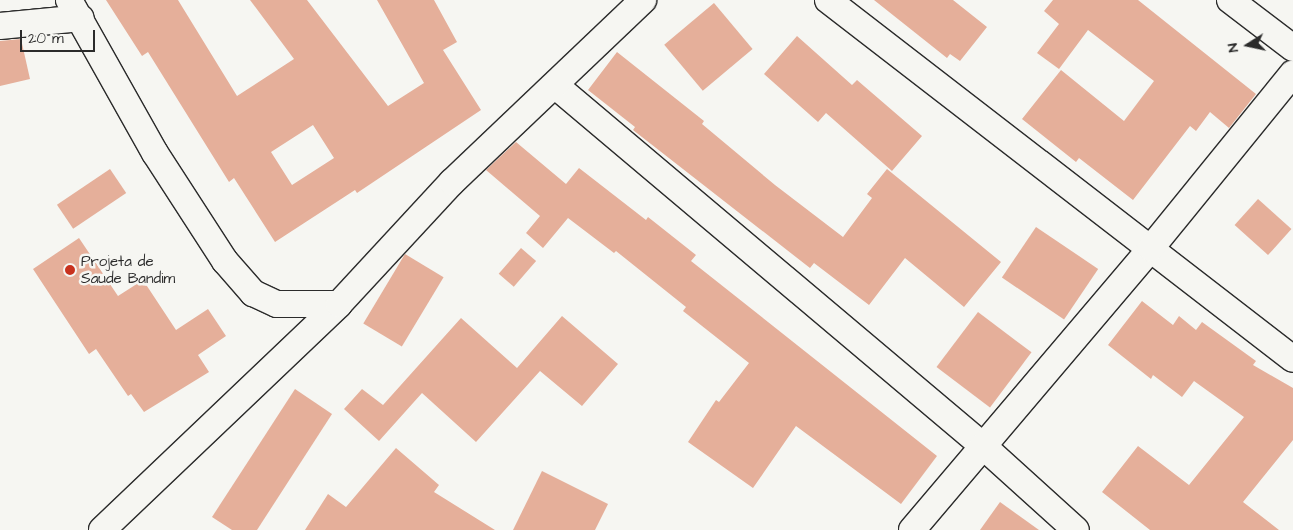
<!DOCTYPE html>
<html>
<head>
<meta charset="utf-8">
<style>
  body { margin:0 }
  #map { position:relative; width:1293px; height:530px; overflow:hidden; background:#f6f6f2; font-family:"Architects Daughter",sans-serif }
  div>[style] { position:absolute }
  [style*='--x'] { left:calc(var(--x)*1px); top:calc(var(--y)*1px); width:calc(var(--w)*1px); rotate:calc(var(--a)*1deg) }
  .building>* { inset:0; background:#e5af9a; transform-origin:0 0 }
  .roads { filter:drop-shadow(1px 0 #2b2b2b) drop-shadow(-1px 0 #2b2b2b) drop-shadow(0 1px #2b2b2b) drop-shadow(0 -1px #2b2b2b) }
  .street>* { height:26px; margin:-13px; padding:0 13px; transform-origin:13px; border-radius:13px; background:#f6f6f2 }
  .dots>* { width:14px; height:14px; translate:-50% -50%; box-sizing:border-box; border:2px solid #f6f6f2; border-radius:50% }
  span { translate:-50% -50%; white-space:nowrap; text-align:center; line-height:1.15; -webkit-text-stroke:5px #f6f6f2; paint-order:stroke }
  .poi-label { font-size:15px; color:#2b2b2b }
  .left { translate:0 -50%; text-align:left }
  .north { position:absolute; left:1223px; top:20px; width:50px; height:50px; -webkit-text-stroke:4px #f6f6f2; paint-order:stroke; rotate:260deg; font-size:14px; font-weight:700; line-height:20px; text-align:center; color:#2b2b2b }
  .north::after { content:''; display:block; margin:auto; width:18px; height:22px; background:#2b2b2b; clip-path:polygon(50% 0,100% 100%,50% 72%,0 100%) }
  .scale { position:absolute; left:20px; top:30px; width:75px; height:22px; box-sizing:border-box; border:2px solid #2b2b2b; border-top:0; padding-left:6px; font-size:15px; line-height:18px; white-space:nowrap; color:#2b2b2b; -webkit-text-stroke:4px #f6f6f2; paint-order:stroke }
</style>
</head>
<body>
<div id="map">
  <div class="building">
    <i style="clip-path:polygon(evenodd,106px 0,178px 0,237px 96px,294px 59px,250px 0,307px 0,388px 106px,424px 83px,377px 0,434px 0,457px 42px,443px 50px,481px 110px,357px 193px,355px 190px,275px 242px,234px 178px,229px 182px,148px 52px,142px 56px,106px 0,313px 125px,334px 158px,292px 185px,271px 152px,313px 125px)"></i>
    <i style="clip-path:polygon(874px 0,953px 0,987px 27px,960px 61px,950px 54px,947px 58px)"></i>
    <i style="clip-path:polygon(1053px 0,1138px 0,1256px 94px,1229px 128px,1210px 112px,1196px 131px,1190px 126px,1133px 200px,1079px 158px,1076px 162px,1022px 119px,1061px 70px,1124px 121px,1154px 81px,1088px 30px,1059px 69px,1037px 53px,1059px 24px,1044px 11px)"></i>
    <i style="left:714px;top:3px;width:60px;height:65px;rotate:50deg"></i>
    <i style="clip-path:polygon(797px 36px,852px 85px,857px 80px,922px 136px,892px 171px,826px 113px,818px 122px,764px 74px)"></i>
    <i style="clip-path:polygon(21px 39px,30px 79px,0 86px,0 41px)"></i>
    <i style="clip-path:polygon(617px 52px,704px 121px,702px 124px,775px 185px,843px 237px,872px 198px,867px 194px,887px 169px,1001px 262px,964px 307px,905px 258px,869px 305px,814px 263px,810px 268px,633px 130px,635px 127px,588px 90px)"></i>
    <i style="clip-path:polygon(516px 142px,566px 184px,579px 168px,646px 220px,648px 217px,696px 255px,691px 261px,937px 456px,901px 504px,796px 426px,753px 488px,688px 442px,716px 400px,719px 402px,749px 363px,683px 311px,686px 307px,616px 251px,614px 253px,568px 218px,543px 248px,526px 233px,540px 216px,486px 170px)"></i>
    <i style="left:110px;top:169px;width:29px;height:64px;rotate:56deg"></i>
    <i style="left:1258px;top:199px;width:45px;height:35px;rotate:42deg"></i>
    <i style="left:1036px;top:227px;width:75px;height:61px;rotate:34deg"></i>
    <i style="clip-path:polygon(79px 238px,118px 296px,143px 280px,176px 330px,208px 309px,226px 336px,198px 355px,209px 372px,144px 412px,131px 394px,128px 396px,96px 349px,89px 354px,33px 269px)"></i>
    <i style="left:521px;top:248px;width:20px;height:34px;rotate:41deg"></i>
    <i style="left:405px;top:254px;width:45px;height:81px;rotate:31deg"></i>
    <i style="clip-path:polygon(1142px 301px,1173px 325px,1179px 316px,1196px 330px,1202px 322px,1256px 361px,1253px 365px,1293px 388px,1293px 440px,1243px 502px,1279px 530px,1150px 530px,1102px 492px,1138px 446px,1189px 485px,1244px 417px,1194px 381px,1182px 397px,1153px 375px,1151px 379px,1108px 345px)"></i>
    <i style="left:978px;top:312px;width:67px;height:69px;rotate:37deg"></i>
    <i style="clip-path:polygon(562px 316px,618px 364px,582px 406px,540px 371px,476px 442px,422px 393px,379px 441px,344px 409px,362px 389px,383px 405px,461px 318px,517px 368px)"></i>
    <i style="clip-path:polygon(295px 389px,332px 414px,257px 530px,232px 530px,212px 517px)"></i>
    <i style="clip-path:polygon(396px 448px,439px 485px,434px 492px,495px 530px,305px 530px,328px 494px,346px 507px)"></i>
    <i style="clip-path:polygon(542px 471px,608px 504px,595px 530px,513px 530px)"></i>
    <i style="clip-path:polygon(1000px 502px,1039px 530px,980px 530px)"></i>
  </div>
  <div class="roads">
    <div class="street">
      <i style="--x:69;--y:0;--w:176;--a:60.7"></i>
      <i style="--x:155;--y:153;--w:129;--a:57.1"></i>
      <i style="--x:225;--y:261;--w:43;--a:48.8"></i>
      <i style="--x:253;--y:293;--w:26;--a:25"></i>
      <i style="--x:277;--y:304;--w:62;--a:0"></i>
      <i style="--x:828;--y:0;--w:587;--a:37.67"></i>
      <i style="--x:1230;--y:0;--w:79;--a:37.3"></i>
      <i style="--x:0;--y:26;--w:81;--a:-5.6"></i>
      <i style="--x:556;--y:86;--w:559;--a:40.13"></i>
      <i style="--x:983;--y:446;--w:125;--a:42.1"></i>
      <i style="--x:102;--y:530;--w:327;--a:-43.6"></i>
      <i style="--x:339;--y:304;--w:166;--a:-47.2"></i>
      <i style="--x:452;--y:182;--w:264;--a:-43.6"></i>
      <i style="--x:912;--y:530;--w:370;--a:-49.7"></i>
      <i style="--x:1151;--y:248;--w:225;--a:-50.9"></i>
    </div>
  </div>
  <div class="dots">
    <i style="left:70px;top:270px;background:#c8321e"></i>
  </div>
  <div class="poi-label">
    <span class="left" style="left:81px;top:270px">Projeta de<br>Saude Bandim</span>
  </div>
  <div class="north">N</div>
  <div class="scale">20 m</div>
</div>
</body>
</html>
